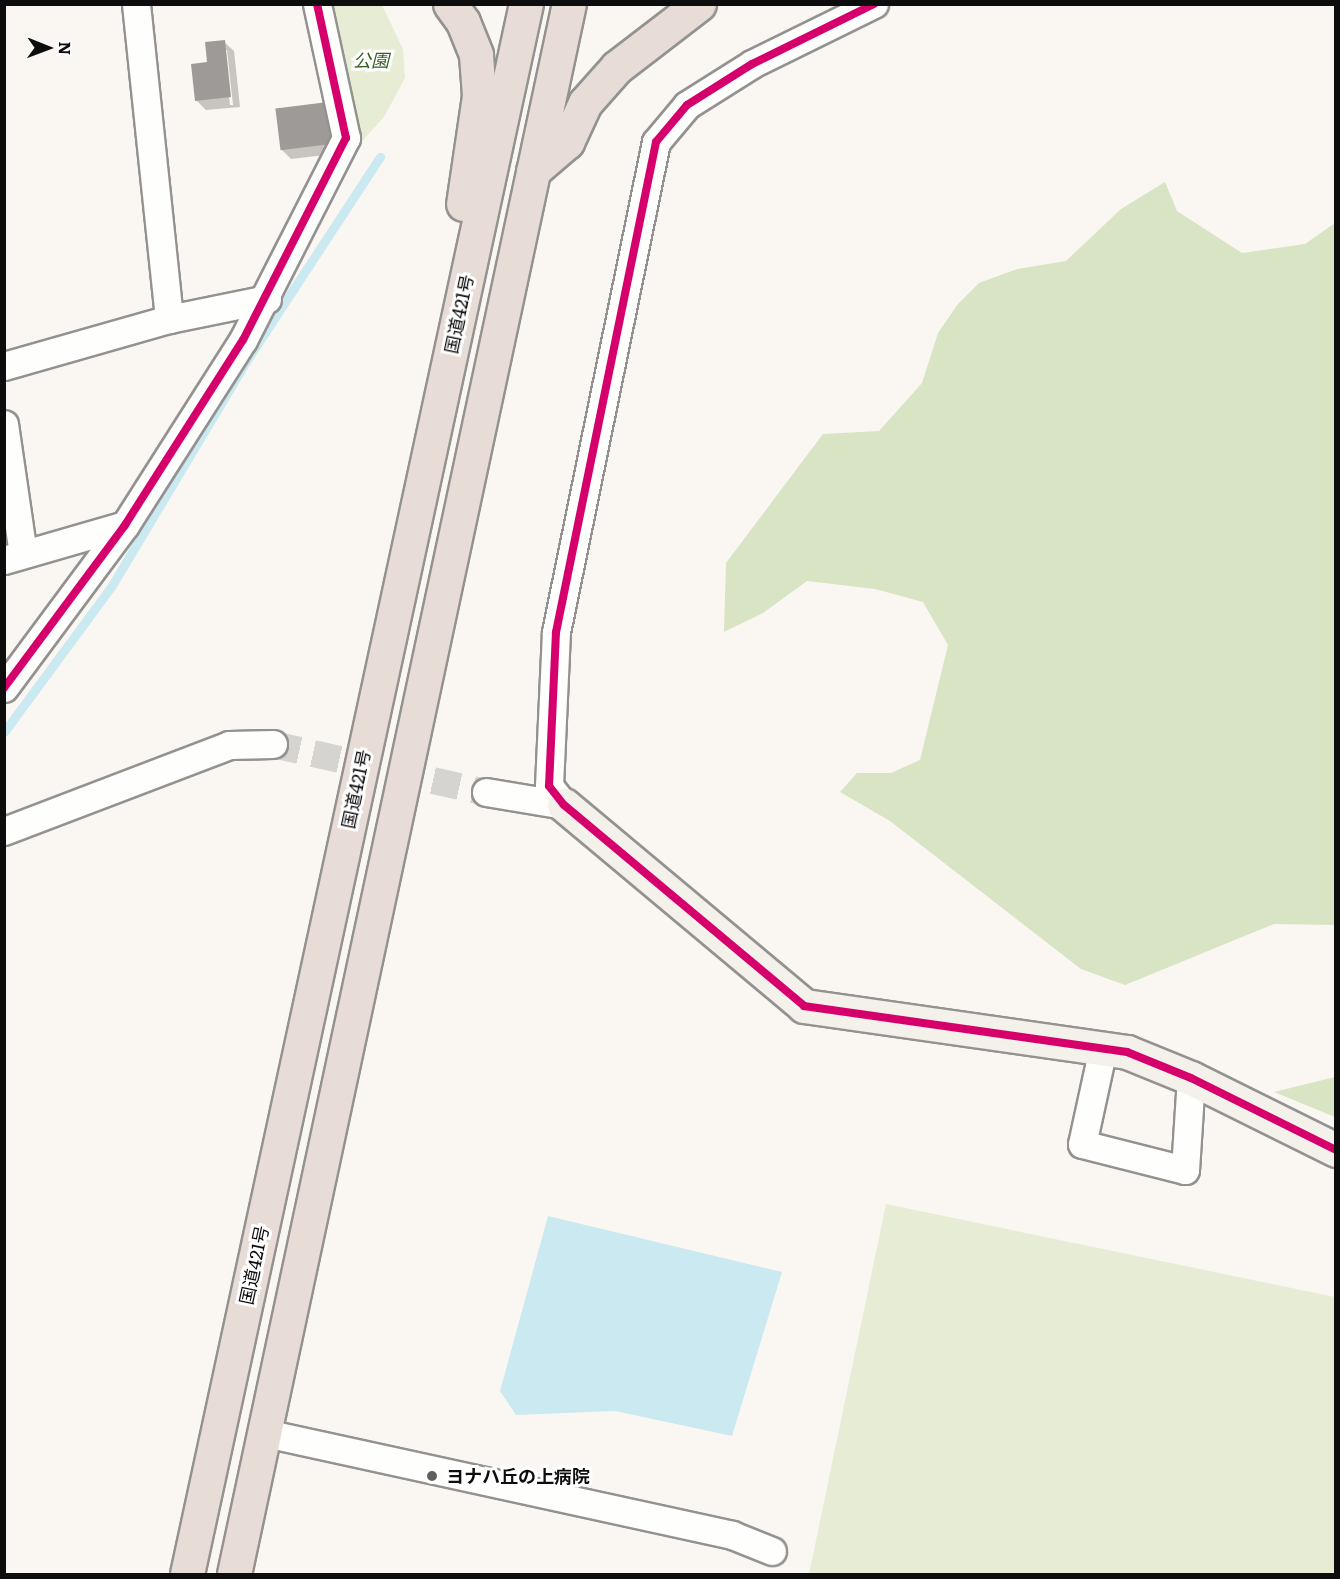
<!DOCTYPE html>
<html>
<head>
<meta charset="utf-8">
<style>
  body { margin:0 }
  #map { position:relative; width:1340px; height:1579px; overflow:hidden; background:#faf7f2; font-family:Literata,"Noto Sans JP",serif }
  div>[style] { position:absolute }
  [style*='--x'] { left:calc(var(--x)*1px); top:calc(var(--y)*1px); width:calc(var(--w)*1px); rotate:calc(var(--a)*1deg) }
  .green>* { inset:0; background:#e6edd4 }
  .forest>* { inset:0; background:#d8e4c3 }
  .water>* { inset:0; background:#cbe9f1 }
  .shadow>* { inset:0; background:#0003 }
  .stream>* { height:9px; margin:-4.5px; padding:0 4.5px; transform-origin:4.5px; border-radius:4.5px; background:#cbe9f1 }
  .building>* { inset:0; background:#9d9a97; transform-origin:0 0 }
  .street-tunnel>* { height:27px; margin-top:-13.5px; transform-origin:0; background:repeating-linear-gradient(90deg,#d6d4d0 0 27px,transparent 0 41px) }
  .roads { filter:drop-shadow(2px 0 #949290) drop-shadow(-2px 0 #949290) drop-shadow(0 2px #949290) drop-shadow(0 -2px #949290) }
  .street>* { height:27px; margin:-13.5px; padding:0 13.5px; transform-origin:13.5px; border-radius:13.5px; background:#fefefd }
  .secondary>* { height:33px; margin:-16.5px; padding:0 16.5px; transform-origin:16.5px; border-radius:16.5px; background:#f4f1ea }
  .highway>* { height:33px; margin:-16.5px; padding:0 16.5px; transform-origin:16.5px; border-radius:16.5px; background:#e7dcd6 }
  .cycleway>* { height:8px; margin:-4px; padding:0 4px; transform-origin:4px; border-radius:4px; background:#d6006c }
  .dots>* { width:16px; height:16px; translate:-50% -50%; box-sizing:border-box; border:3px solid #fff; border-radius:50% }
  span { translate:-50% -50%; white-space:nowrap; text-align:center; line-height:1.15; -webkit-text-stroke:6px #fff; paint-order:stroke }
  .park-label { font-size:18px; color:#375f23; font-style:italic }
  .street-label { font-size:18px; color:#0d0d0d }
  .poi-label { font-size:18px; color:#0d0d0d; font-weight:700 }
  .left { translate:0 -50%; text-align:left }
  .frame { position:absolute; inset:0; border:6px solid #0d0d0d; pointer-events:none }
  .north { position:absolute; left:18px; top:18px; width:60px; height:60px; -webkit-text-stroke:4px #fff; paint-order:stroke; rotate:91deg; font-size:16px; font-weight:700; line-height:24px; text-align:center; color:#0d0d0d }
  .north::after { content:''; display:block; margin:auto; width:21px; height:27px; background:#0d0d0d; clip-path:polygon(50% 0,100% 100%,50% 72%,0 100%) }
</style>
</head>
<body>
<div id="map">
  <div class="green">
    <i style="clip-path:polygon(325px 5px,382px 5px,403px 49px,405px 78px,384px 117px,356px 148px)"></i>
    <i style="clip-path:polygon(886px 1204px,1335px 1297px,1335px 1574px,809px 1574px)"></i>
  </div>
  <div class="forest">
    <i style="clip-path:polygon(1165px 182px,1177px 211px,1242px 253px,1305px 244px,1335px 223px,1336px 925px,1274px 924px,1125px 985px,1081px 969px,890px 821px,840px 792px,857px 773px,891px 773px,920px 760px,948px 645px,923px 602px,875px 589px,807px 581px,763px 613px,724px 632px,726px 563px,823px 434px,879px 431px,922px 383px,938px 333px,958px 304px,979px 283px,1017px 269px,1066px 261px,1121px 209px)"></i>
    <i style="clip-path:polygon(1335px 1077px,1335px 1117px,1274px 1092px)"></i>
  </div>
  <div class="water">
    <i style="clip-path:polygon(548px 1216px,782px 1272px,732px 1436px,615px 1411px,516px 1415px,500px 1391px)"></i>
  </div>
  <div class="shadow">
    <i style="clip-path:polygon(evenodd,224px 42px,234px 51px,240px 107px,206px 110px,197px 101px,209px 63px,224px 42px,224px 50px,227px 50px,233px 105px,230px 105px,224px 50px)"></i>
    <i style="clip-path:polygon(277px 109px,342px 153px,291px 159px,281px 149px)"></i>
  </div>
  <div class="stream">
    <i style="--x:4;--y:732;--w:180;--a:-53.6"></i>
    <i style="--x:111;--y:587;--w:265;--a:-59.1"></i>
    <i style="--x:247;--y:360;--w:243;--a:-56.8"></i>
  </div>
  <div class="building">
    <i style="clip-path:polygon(225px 40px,231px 97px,195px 101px,191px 64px,207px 62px,205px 42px)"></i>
    <i style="left:328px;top:102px;width:42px;height:53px;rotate:83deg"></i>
  </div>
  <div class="street-tunnel">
    <i style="--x:273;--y:744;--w:218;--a:12.7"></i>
  </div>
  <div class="roads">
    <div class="street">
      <i style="--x:136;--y:4;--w:317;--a:84"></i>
      <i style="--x:4;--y:366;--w:172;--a:-15.9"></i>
      <i style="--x:169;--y:319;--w:100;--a:-11.5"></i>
      <i style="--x:4;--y:424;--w:131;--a:81.7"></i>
      <i style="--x:4;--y:560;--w:126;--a:-16.1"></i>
      <i style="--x:4;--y:688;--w:203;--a:-53.4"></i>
      <i style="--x:125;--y:525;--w:219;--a:-57.5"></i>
      <i style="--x:243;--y:340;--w:227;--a:-63"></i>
      <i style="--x:346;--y:138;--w:137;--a:-102.2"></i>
      <i style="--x:486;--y:792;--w:79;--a:9.5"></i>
      <i style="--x:564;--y:805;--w:24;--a:-128"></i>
      <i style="--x:549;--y:786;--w:154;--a:-87.4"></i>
      <i style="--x:556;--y:632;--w:500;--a:-78.47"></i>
      <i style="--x:656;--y:142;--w:48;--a:-50"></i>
      <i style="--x:687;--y:105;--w:77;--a:-32.2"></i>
      <i style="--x:752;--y:64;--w:136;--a:-26.2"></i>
      <i style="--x:4;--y:831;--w:241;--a:-20.9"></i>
      <i style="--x:229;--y:745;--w:44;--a:-1.3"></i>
      <i style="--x:1103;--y:1048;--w:98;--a:102.3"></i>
      <i style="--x:1082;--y:1144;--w:106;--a:14.2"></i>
      <i style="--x:1185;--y:1170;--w:92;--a:-86.3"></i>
      <i style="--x:265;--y:1433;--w:478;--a:12.3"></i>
      <i style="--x:732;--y:1535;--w:43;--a:21.8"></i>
    </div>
    <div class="secondary">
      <i style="--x:564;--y:805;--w:313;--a:39.9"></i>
      <i style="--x:804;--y:1006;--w:326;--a:8.1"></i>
      <i style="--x:1127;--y:1052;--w:69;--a:22.1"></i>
      <i style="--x:1191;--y:1078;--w:162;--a:26.4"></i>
    </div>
    <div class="highway">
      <i style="--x:450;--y:4;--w:22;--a:54"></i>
      <i style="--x:463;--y:22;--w:35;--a:68"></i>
      <i style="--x:476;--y:55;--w:41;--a:85.8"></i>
      <i style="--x:479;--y:96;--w:109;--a:98.4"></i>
      <i style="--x:533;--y:171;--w:45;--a:-40.5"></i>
      <i style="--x:567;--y:142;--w:43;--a:-65.2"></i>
      <i style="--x:585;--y:103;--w:48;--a:-48.4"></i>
      <i style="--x:617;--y:67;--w:103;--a:-37.5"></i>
      <i style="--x:187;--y:1574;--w:1606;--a:-77.82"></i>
      <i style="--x:234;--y:1574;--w:1605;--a:-77.96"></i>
    </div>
  </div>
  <div class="cycleway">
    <i style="--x:874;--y:4;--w:136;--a:153.8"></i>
    <i style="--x:752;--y:64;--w:77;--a:147.8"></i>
    <i style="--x:687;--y:105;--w:48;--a:130"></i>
    <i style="--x:656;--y:142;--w:500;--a:101.53"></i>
    <i style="--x:556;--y:632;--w:154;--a:92.6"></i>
    <i style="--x:549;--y:786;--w:24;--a:52"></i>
    <i style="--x:564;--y:805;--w:313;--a:39.9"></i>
    <i style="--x:804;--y:1006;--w:326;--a:8.1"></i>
    <i style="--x:1127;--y:1052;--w:69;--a:22.1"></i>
    <i style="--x:1191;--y:1078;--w:162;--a:26.4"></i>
    <i style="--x:4;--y:688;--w:203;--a:-53.4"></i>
    <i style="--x:125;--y:525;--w:219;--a:-57.5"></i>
    <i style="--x:243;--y:340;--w:227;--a:-63"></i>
    <i style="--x:346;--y:138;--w:137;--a:-102.2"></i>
  </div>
  <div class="dots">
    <i style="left:432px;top:1476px;background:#605f5d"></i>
  </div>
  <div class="park-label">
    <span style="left:371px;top:60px">公園</span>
  </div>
  <div class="street-label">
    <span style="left:459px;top:314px;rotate:-78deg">国道421号</span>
    <span style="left:356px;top:789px;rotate:-78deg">国道421号</span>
    <span style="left:254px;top:1265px;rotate:-78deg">国道421号</span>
  </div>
  <div class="poi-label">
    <span class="left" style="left:446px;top:1476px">ヨナハ丘の上病院</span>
  </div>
  <div class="frame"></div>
  <div class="north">N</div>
</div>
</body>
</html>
